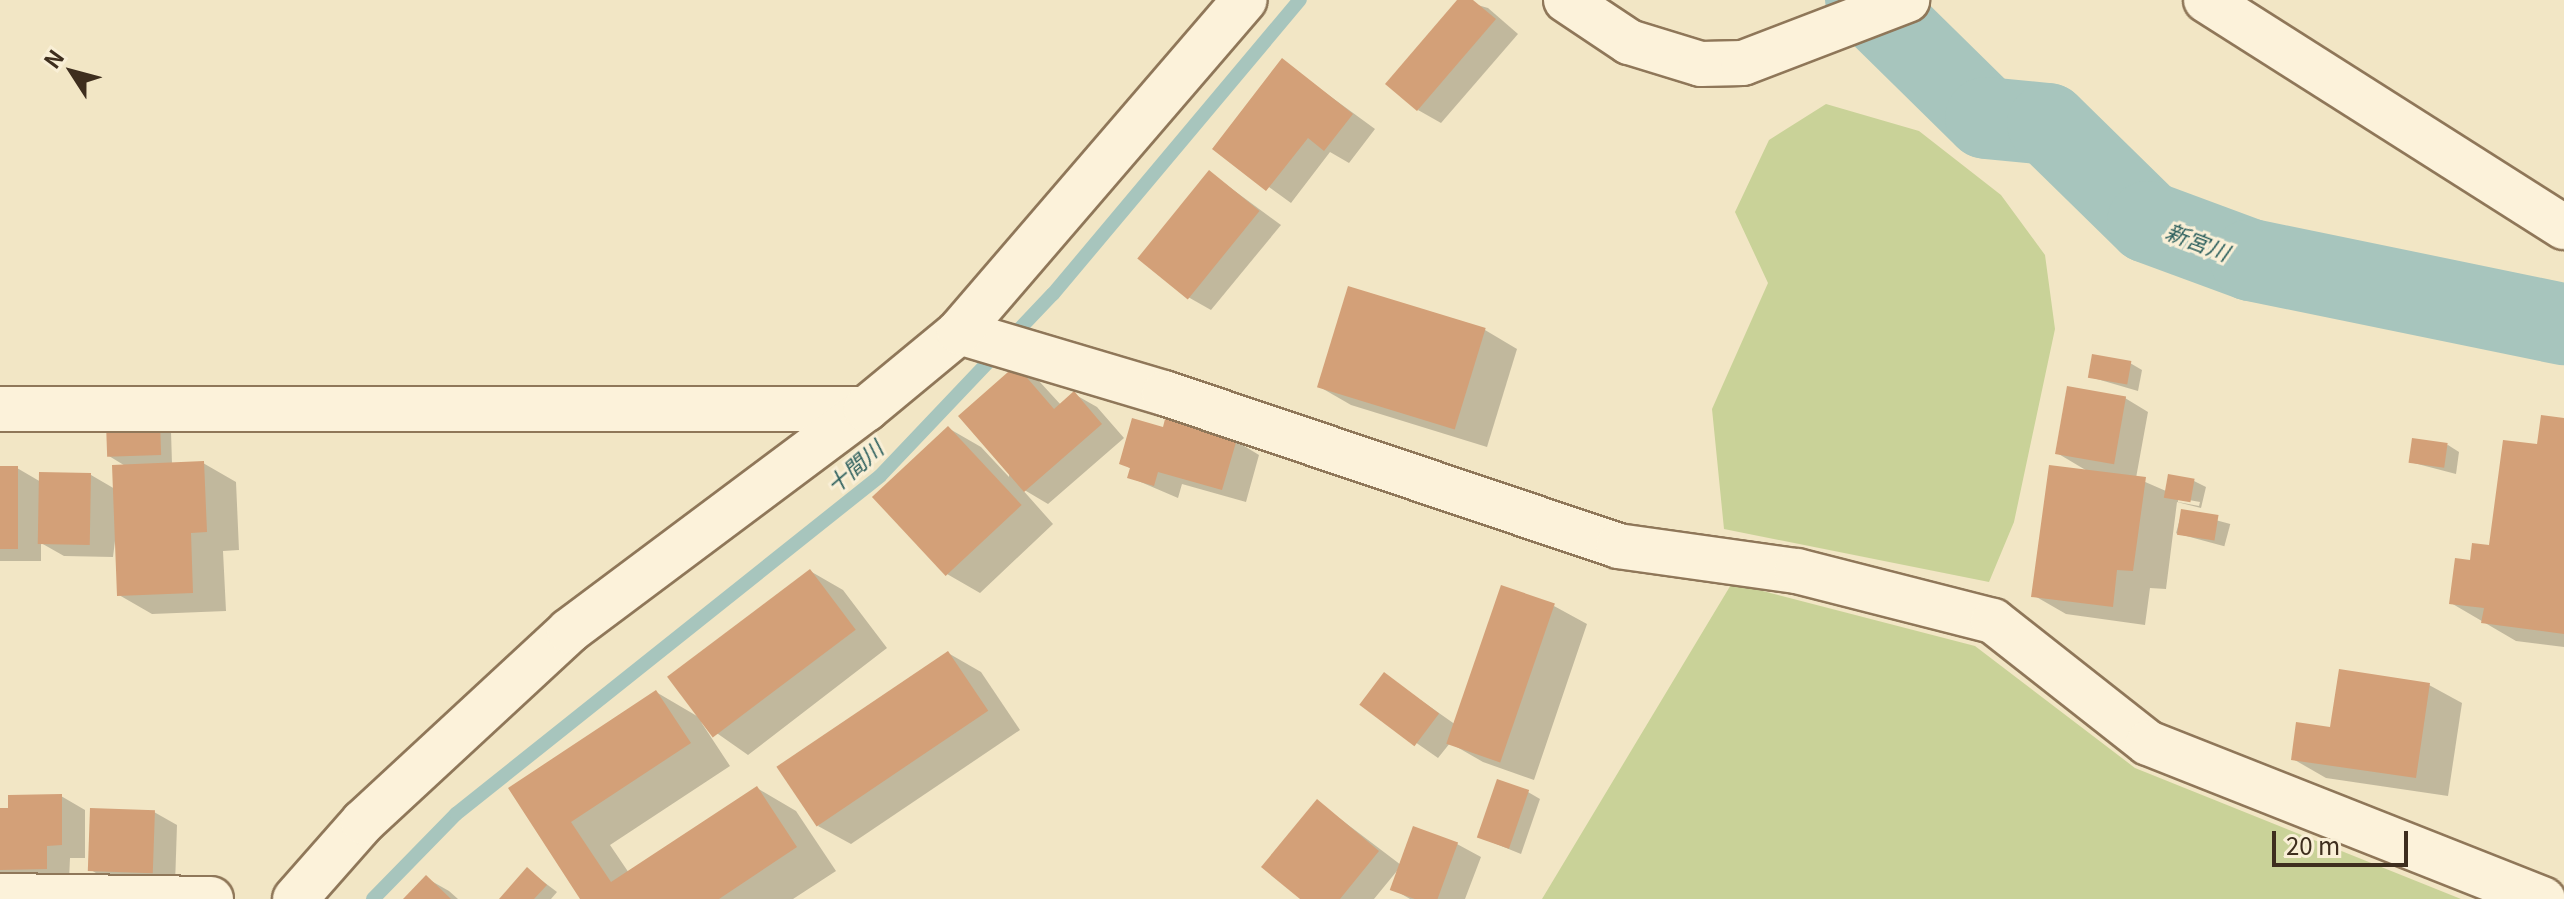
<!DOCTYPE html>
<html>
<head>
<meta charset="utf-8">
<style>
  body { margin:0 }
  #map { position:relative; width:2564px; height:899px; overflow:hidden; background:#f2e6c5; font-family:Georgia,"Noto Sans JP",serif }
  div>[style] { position:absolute }
  [style*='--x'] { left:calc(var(--x)*1px); top:calc(var(--y)*1px); width:calc(var(--w)*1px); rotate:calc(var(--a)*1deg) }
  .green>* { inset:0; background:#c9d298 }
  .shadow>* { inset:0; background:#0003; transform-origin:0 0 }
  .stream>* { height:14px; margin:-7px; padding:0 7px; transform-origin:7px; border-radius:7px; background:#a7c5bd }
  .river>* { height:82px; margin:-41px; padding:0 41px; transform-origin:41px; border-radius:41px; background:#a7c5bd }
  .building>* { inset:0; background:#d3a078; transform-origin:0 0 }
  .roads { filter:drop-shadow(2px 0 #8f7759) drop-shadow(-2px 0 #8f7759) drop-shadow(0 2px #8f7759) drop-shadow(0 -2px #8f7759) }
  .minor>* { height:44px; margin:-22px; padding:0 22px; transform-origin:22px; border-radius:22px; background:#fcf2da }
  span { translate:-50% -50%; white-space:nowrap; text-align:center; line-height:1.15; -webkit-text-stroke:6px #f9efd6; paint-order:stroke }
  .water-label { font-size:22px; color:#2c5f5d; font-style:italic }
  .north { position:absolute; left:32px; top:32px; width:80px; height:80px; -webkit-text-stroke:6px #f9efd6; paint-order:stroke; rotate:306deg; font-size:22px; font-weight:700; line-height:32px; text-align:center; color:#3e2e1e }
  .north::after { content:''; display:block; margin:auto; width:28px; height:36px; background:#3e2e1e; clip-path:polygon(50% 0,100% 100%,50% 72%,0 100%) }
  .scale { position:absolute; left:2272px; top:831px; width:136px; height:36px; box-sizing:border-box; border:4px solid #3e2e1e; border-top:0; padding-left:10px; font-size:24px; line-height:28px; white-space:nowrap; color:#3e2e1e; -webkit-text-stroke:6px #f9efd6; paint-order:stroke }
</style>
</head>
<body>
<div id="map">
  <div class="green">
    <i style="clip-path:polygon(1826px 104px,1919px 131px,2001px 195px,2045px 255px,2055px 329px,2014px 522px,1989px 582px,1724px 529px,1712px 409px,1768px 283px,1735px 212px,1769px 140px)"></i>
    <i style="clip-path:polygon(1732px 583px,1975px 646px,2135px 768px,2461px 899px,1542px 899px)"></i>
  </div>
  <div class="shadow">
    <i style="clip-path:polygon(1460px 0,1488px 8px,1518px 34px,1441px 123px,1418px 110px)"></i>
    <i style="clip-path:polygon(1282px 61px,1375px 129px,1349px 163px,1330px 152px,1291px 203px,1215px 148px)"></i>
    <i style="clip-path:polygon(1209px 172px,1281px 225px,1211px 310px,1188px 297px)"></i>
    <i style="clip-path:polygon(1349px 288px,1485px 330px,1517px 349px,1487px 447px,1351px 405px,1318px 386px)"></i>
    <i style="clip-path:polygon(2130px 363px,2142px 370px,2138px 391px,2090px 377px)"></i>
    <i style="clip-path:polygon(1016px 367px,1039px 381px,1061px 405px,1074px 394px,1097px 407px,1124px 438px,1048px 504px,1021px 488px,1053px 524px,980px 593px,947px 574px,948px 428px,981px 447px,1009px 477px)"></i>
    <i style="clip-path:polygon(evenodd,2125px 398px,2148px 412px,2136px 478px,2166px 491px,2194px 481px,2206px 487px,2201px 508px,2177px 502px,2166px 589px,2150px 588px,2145px 625px,2066px 614px,2033px 595px,2089px 472px,2057px 453px,2125px 398px,2178px 498px,2200px 502px,2199px 506px,2178px 502px,2178px 498px)"></i>
    <i style="clip-path:polygon(2564px 420px,2564px 647px,2516px 641px,2451px 603px,2472px 562px,2490px 547px,2539px 446px)"></i>
    <i style="clip-path:polygon(108px 427px,171px 431px,172px 464px,203px 463px,236px 482px,239px 550px,223px 551px,226px 611px,152px 614px,119px 595px,117px 525px,113px 557px,64px 556px,41px 543px,41px 561px,0 561px,0 468px,17px 468px,41px 482px,91px 475px,115px 489px,127px 467px,109px 456px)"></i>
    <i style="clip-path:polygon(1164px 430px,1236px 441px,1259px 455px,1246px 502px,1182px 484px,1178px 498px,1129px 477px,1131px 469px,1122px 463px)"></i>
    <i style="clip-path:polygon(2448px 445px,2459px 452px,2456px 474px,2410px 462px)"></i>
    <i style="left:2182px;top:511px;width:50px;height:23px;rotate:15deg"></i>
    <i style="clip-path:polygon(810px 571px,843px 590px,887px 648px,748px 755px,701px 722px,730px 766px,610px 845px,629px 873px,757px 788px,796px 811px,836px 871px,793px 899px,583px 899px,510px 789px,656px 692px,702px 719px)"></i>
    <i style="clip-path:polygon(1554px 606px,1587px 624px,1534px 780px,1483px 762px,1450px 743px,1438px 758px,1362px 705px,1385px 675px,1456px 725px)"></i>
    <i style="clip-path:polygon(948px 653px,981px 672px,1020px 730px,851px 844px,818px 826px)"></i>
    <i style="clip-path:polygon(2429px 685px,2462px 703px,2448px 796px,2326px 778px,2293px 759px,2332px 729px)"></i>
    <i style="clip-path:polygon(1528px 792px,1540px 799px,1521px 854px,1479px 837px)"></i>
    <i style="clip-path:polygon(61px 796px,85px 810px,85px 858px,70px 858px,69px 881px,0 882px,0 810px)"></i>
    <i style="clip-path:polygon(1318px 802px,1401px 865px,1457px 844px,1481px 857px,1465px 899px,1410px 899px,1393px 889px,1401px 866px,1374px 899px,1303px 899px)"></i>
    <i style="clip-path:polygon(154px 812px,177px 825px,175px 885px,114px 884px,91px 870px)"></i>
    <i style="clip-path:polygon(528px 870px,557px 892px,551px 899px,501px 899px)"></i>
    <i style="clip-path:polygon(426px 878px,449px 891px,458px 899px,406px 899px)"></i>
  </div>
  <div class="stream">
    <i style="--x:373;--y:899;--w:119;--a:-45.7"></i>
    <i style="--x:456;--y:814;--w:542;--a:-38.56"></i>
    <i style="--x:880;--y:476;--w:251;--a:-46.5"></i>
    <i style="--x:1053;--y:294;--w:384;--a:-50"></i>
  </div>
  <div class="river">
    <i style="--x:1866;--y:0;--w:168;--a:44.5"></i>
    <i style="--x:1986;--y:118;--w:62;--a:5.5"></i>
    <i style="--x:2048;--y:124;--w:140;--a:44.4"></i>
    <i style="--x:2148;--y:222;--w:110;--a:20.3"></i>
    <i style="--x:2251;--y:260;--w:319;--a:11.6"></i>
  </div>
  <div class="building">
    <i style="clip-path:polygon(1457px 0,1473px 0,1496px 19px,1417px 111px,1385px 84px)"></i>
    <i style="clip-path:polygon(1282px 58px,1353px 114px,1324px 151px,1308px 138px,1266px 191px,1212px 149px)"></i>
    <i style="left:1209px;top:170px;width:65px;height:114px;rotate:39deg"></i>
    <i style="left:1348px;top:286px;width:144px;height:106px;rotate:17deg"></i>
    <i style="left:2092px;top:354px;width:40px;height:24px;rotate:10deg"></i>
    <i style="clip-path:polygon(1016px 365px,1054px 409px,1074px 391px,1102px 424px,1024px 492px,958px 416px)"></i>
    <i style="left:2067px;top:386px;width:60px;height:69px;rotate:10deg"></i>
    <i style="clip-path:polygon(2541px 415px,2564px 418px,2564px 634px,2481px 623px,2484px 608px,2449px 604px,2455px 558px,2470px 560px,2472px 543px,2489px 545px,2503px 440px,2537px 444px)"></i>
    <i style="clip-path:polygon(1132px 418px,1163px 427px,1165px 419px,1237px 439px,1222px 490px,1158px 472px,1154px 486px,1127px 478px,1130px 468px,1119px 464px)"></i>
    <i style="left:160px;top:422px;width:33px;height:54px;rotate:88deg"></i>
    <i style="left:948px;top:426px;width:108px;height:104px;rotate:47deg"></i>
    <i style="left:2412px;top:438px;width:36px;height:25px;rotate:8deg"></i>
    <i style="clip-path:polygon(204px 461px,207px 532px,191px 533px,193px 593px,117px 596px,112px 465px)"></i>
    <i style="clip-path:polygon(2049px 465px,2146px 477px,2133px 571px,2117px 570px,2113px 607px,2031px 597px)"></i>
    <i style="left:0;top:466px;width:18px;height:83px"></i>
    <i style="left:39px;top:472px;width:52px;height:72px;rotate:1deg"></i>
    <i style="left:2168px;top:474px;width:27px;height:24px;rotate:10deg"></i>
    <i style="left:2181px;top:509px;width:38px;height:26px;rotate:9deg"></i>
    <i style="left:810px;top:569px;width:76px;height:179px;rotate:53deg"></i>
    <i style="left:1501px;top:585px;width:57px;height:168px;rotate:19deg"></i>
    <i style="left:948px;top:651px;width:72px;height:207px;rotate:56deg"></i>
    <i style="clip-path:polygon(2339px 669px,2430px 683px,2416px 778px,2291px 760px,2296px 722px,2330px 727px)"></i>
    <i style="left:1384px;top:672px;width:69px;height:41px;rotate:37deg"></i>
    <i style="clip-path:polygon(656px 690px,691px 743px,571px 822px,611px 882px,757px 786px,797px 847px,719px 899px,580px 899px,508px 788px)"></i>
    <i style="left:1497px;top:779px;width:34px;height:62px;rotate:19deg"></i>
    <i style="clip-path:polygon(62px 794px,62px 845px,47px 846px,47px 869px,0 870px,0 808px,8px 808px,8px 795px)"></i>
    <i style="clip-path:polygon(1317px 799px,1379px 851px,1340px 899px,1300px 899px,1261px 867px)"></i>
    <i style="left:90px;top:808px;width:65px;height:63px;rotate:2deg"></i>
    <i style="left:1413px;top:826px;width:48px;height:68px;rotate:20deg"></i>
    <i style="clip-path:polygon(527px 867px,547px 885px,534px 899px,499px 899px)"></i>
    <i style="clip-path:polygon(426px 875px,451px 899px,403px 899px)"></i>
  </div>
  <div class="roads">
    <div class="minor">
      <i style="--x:1566;--y:0;--w:76;--a:33.7"></i>
      <i style="--x:1629;--y:42;--w:75;--a:17"></i>
      <i style="--x:1701;--y:64;--w:42;--a:-1.4"></i>
      <i style="--x:1743;--y:63;--w:176;--a:-21"></i>
      <i style="--x:2206;--y:0;--w:424;--a:32.4"></i>
      <i style="--x:959;--y:332;--w:214;--a:16.6"></i>
      <i style="--x:1164;--y:393;--w:479;--a:18.6"></i>
      <i style="--x:1618;--y:546;--w:181;--a:8"></i>
      <i style="--x:1797;--y:571;--w:202;--a:14.3"></i>
      <i style="--x:1993;--y:621;--w:197;--a:38.2"></i>
      <i style="--x:2148;--y:743;--w:425;--a:21.6"></i>
      <i style="--x:0;--y:409;--w:866;--a:0"></i>
      <i style="--x:0;--y:896;--w:211;--a:0.8"></i>
      <i style="--x:295;--y:899;--w:103;--a:-48.6"></i>
      <i style="--x:363;--y:822;--w:281;--a:-42.8"></i>
      <i style="--x:569;--y:631;--w:371;--a:-36.8"></i>
      <i style="--x:866;--y:409;--w:121;--a:-39.6"></i>
      <i style="--x:959;--y:332;--w:438;--a:-49.3"></i>
    </div>
  </div>
  <div class="water-label">
    <span style="left:2198px;top:241px;rotate:21deg">新宮川</span>
    <span style="left:854px;top:466px;rotate:-41deg">十間川</span>
  </div>
  <div class="north">N</div>
  <div class="scale">20 m</div>
</div>
</body>
</html>
